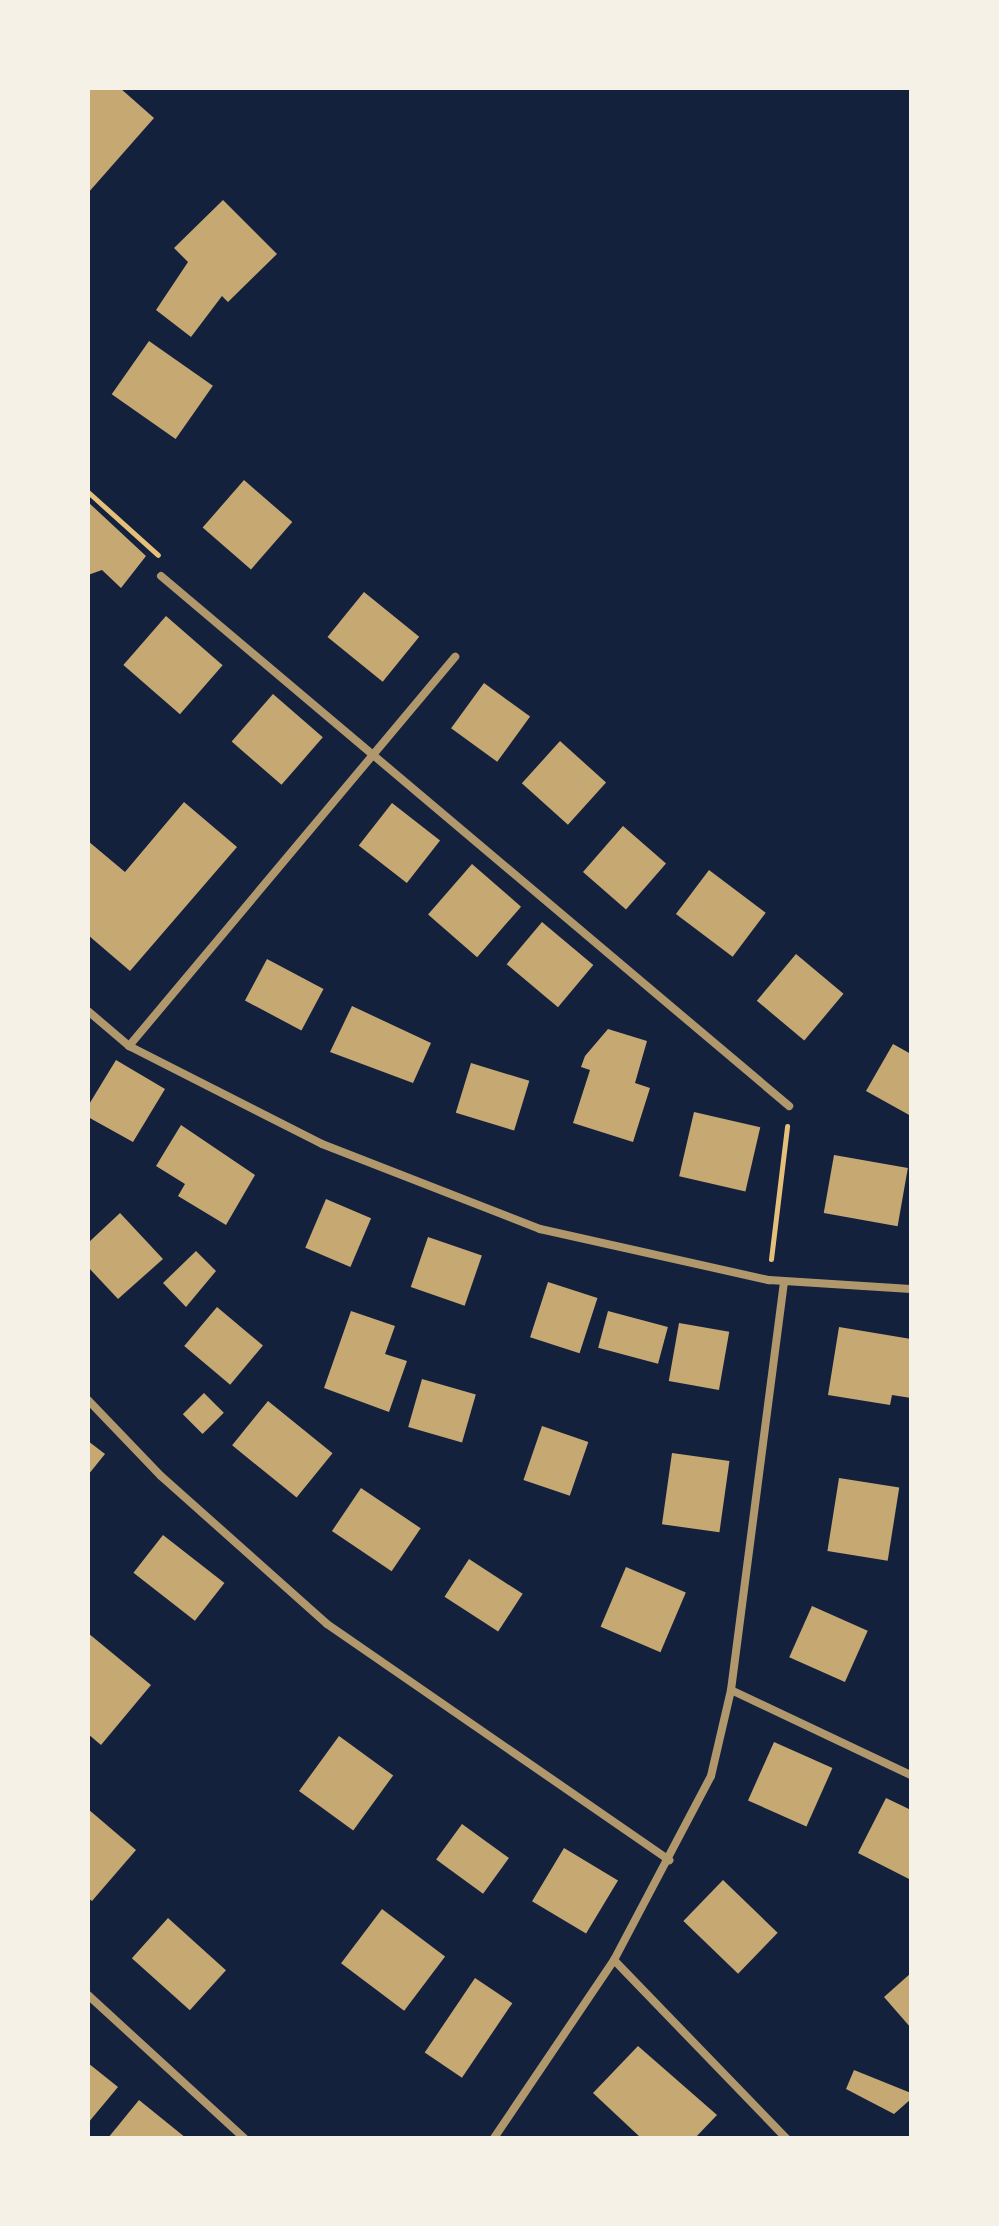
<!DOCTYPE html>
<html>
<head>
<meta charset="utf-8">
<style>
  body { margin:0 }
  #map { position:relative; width:999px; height:2226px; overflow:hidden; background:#14213d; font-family:Helvetica,sans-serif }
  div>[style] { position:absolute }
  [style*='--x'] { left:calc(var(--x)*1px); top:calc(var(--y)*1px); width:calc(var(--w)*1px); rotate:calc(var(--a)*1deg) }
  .building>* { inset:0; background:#c6a872; transform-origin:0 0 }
  .path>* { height:5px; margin:-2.5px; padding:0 2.5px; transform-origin:2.5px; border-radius:2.5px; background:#e5c07b }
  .minor>* { height:8px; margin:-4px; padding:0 4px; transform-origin:4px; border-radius:4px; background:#b1986c }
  span { translate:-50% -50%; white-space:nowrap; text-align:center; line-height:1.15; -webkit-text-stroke:6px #f6f1e7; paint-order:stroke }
  .frame { position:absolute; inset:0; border:90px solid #f6f1e7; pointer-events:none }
</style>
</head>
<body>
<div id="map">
  <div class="building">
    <i style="clip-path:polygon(88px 88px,120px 88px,154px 118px,88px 193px)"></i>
    <i style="clip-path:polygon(223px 200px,277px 254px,228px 302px,222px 296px,191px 337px,156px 310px,188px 262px,174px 248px)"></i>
    <i style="left:149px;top:341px;width:78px;height:65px;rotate:35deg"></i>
    <i style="left:244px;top:480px;width:64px;height:63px;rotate:41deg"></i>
    <i style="clip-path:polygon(88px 502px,146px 556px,121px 588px,102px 570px,88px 575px)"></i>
    <i style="left:364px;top:592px;width:71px;height:58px;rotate:39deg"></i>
    <i style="left:166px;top:616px;width:75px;height:65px;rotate:41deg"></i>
    <i style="left:484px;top:683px;width:57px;height:56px;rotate:36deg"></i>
    <i style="left:273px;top:694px;width:66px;height:63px;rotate:41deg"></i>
    <i style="left:560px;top:741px;width:62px;height:57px;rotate:42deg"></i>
    <i style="clip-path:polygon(184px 802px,237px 847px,130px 971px,88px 935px,88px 841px,125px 872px)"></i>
    <i style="left:392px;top:803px;width:61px;height:54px;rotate:38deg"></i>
    <i style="left:623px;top:826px;width:57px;height:61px;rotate:41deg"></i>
    <i style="left:472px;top:864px;width:65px;height:67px;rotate:41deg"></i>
    <i style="left:709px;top:870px;width:71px;height:55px;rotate:37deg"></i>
    <i style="left:542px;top:922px;width:67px;height:55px;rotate:40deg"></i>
    <i style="left:796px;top:954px;width:62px;height:61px;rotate:40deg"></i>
    <i style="left:267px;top:959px;width:64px;height:47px;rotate:28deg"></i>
    <i style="clip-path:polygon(352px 1006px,431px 1043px,413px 1083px,330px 1052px)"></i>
    <i style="clip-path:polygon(608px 1029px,647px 1041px,635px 1083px,650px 1088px,633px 1142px,573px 1123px,590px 1070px,581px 1067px,585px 1056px)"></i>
    <i style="clip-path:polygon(893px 1044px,911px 1054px,911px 1116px,866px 1091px)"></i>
    <i style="clip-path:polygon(116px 1060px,165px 1089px,133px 1142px,88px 1117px,88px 1106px)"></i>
    <i style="left:471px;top:1063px;width:61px;height:52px;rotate:17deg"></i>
    <i style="left:694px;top:1112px;width:68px;height:66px;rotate:13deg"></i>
    <i style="clip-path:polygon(181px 1125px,255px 1175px,226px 1225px,178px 1196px,185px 1184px,156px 1166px)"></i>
    <i style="left:834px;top:1155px;width:75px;height:59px;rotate:10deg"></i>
    <i style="left:326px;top:1199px;width:49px;height:53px;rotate:23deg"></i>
    <i style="clip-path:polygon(120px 1213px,163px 1259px,118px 1299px,88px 1267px,88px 1243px)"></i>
    <i style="left:428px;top:1237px;width:57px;height:53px;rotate:19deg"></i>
    <i style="clip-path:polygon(196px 1251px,216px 1271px,186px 1307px,163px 1283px)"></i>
    <i style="left:548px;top:1282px;width:52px;height:58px;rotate:18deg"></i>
    <i style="left:217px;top:1307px;width:60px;height:51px;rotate:40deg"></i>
    <i style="clip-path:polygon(351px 1311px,395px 1326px,385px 1354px,407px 1361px,389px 1412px,324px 1388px)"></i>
    <i style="left:608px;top:1311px;width:62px;height:38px;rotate:15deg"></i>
    <i style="left:679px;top:1323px;width:51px;height:59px;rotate:10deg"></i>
    <i style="clip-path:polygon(839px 1327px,911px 1339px,911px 1398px,892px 1395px,890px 1405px,828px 1395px)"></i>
    <i style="left:422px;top:1379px;width:56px;height:50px;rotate:16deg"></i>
    <i style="left:204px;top:1393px;width:28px;height:30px;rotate:45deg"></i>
    <i style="left:268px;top:1401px;width:83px;height:57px;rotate:39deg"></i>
    <i style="left:542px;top:1426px;width:49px;height:57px;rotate:19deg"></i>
    <i style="clip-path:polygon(88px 1441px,105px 1454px,88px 1475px)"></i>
    <i style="left:672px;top:1453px;width:58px;height:72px;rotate:8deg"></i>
    <i style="left:839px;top:1478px;width:61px;height:74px;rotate:9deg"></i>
    <i style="left:361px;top:1488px;width:72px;height:52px;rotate:34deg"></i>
    <i style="left:163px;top:1535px;width:78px;height:48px;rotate:38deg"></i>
    <i style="left:469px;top:1559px;width:64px;height:45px;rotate:33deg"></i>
    <i style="left:626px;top:1567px;width:65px;height:65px;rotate:23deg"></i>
    <i style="left:812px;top:1606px;width:61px;height:56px;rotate:24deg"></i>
    <i style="clip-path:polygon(88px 1633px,151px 1685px,101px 1745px,88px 1734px)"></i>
    <i style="left:339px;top:1736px;width:67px;height:68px;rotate:36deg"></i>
    <i style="left:774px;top:1742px;width:64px;height:64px;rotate:24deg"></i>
    <i style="clip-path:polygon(886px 1798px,911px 1810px,911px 1880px,858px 1853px)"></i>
    <i style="clip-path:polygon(88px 1809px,136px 1850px,92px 1901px,88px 1898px)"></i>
    <i style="left:462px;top:1824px;width:58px;height:44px;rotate:36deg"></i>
    <i style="left:564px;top:1848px;width:63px;height:62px;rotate:31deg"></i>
    <i style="left:723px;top:1880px;width:76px;height:57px;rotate:44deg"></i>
    <i style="left:382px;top:1909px;width:79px;height:68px;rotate:37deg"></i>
    <i style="left:168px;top:1918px;width:78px;height:54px;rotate:42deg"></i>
    <i style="clip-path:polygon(911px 1973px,911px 2028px,884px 1997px)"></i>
    <i style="left:475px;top:1978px;width:45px;height:90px;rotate:34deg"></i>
    <i style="clip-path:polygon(638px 2046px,717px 2115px,695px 2138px,641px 2138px,593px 2093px)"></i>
    <i style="clip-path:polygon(88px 2063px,118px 2087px,88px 2123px)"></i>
    <i style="clip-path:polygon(854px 2070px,911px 2093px,911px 2099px,894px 2114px,846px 2089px)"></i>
    <i style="clip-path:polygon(139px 2100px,186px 2138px,108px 2138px)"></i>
  </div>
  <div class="path">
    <i style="--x:88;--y:492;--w:94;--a:42"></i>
    <i style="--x:771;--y:1259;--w:134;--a:-83.1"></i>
  </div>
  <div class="minor">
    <i style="--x:161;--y:576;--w:822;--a:40.16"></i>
    <i style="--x:88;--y:1011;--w:54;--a:40.5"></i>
    <i style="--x:129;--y:1046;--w:216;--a:26.9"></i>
    <i style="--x:322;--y:1144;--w:234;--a:21.3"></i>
    <i style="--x:540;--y:1229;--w:235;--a:12.6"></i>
    <i style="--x:769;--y:1280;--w:142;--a:3.6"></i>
    <i style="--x:129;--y:1046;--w:508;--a:-50.04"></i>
    <i style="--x:88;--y:1400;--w:105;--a:46.2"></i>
    <i style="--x:161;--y:1476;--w:222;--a:41.7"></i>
    <i style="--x:327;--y:1624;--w:416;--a:34.6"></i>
    <i style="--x:731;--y:1690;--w:199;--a:25.3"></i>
    <i style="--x:614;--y:1960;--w:248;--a:46"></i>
    <i style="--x:88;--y:1995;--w:212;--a:42.5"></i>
    <i style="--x:494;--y:2138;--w:215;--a:-56"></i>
    <i style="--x:614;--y:1960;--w:208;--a:-62.2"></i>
    <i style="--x:711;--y:1776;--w:88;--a:-76.9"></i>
    <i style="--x:731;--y:1690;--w:412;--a:-82.6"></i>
  </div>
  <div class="frame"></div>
</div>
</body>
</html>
